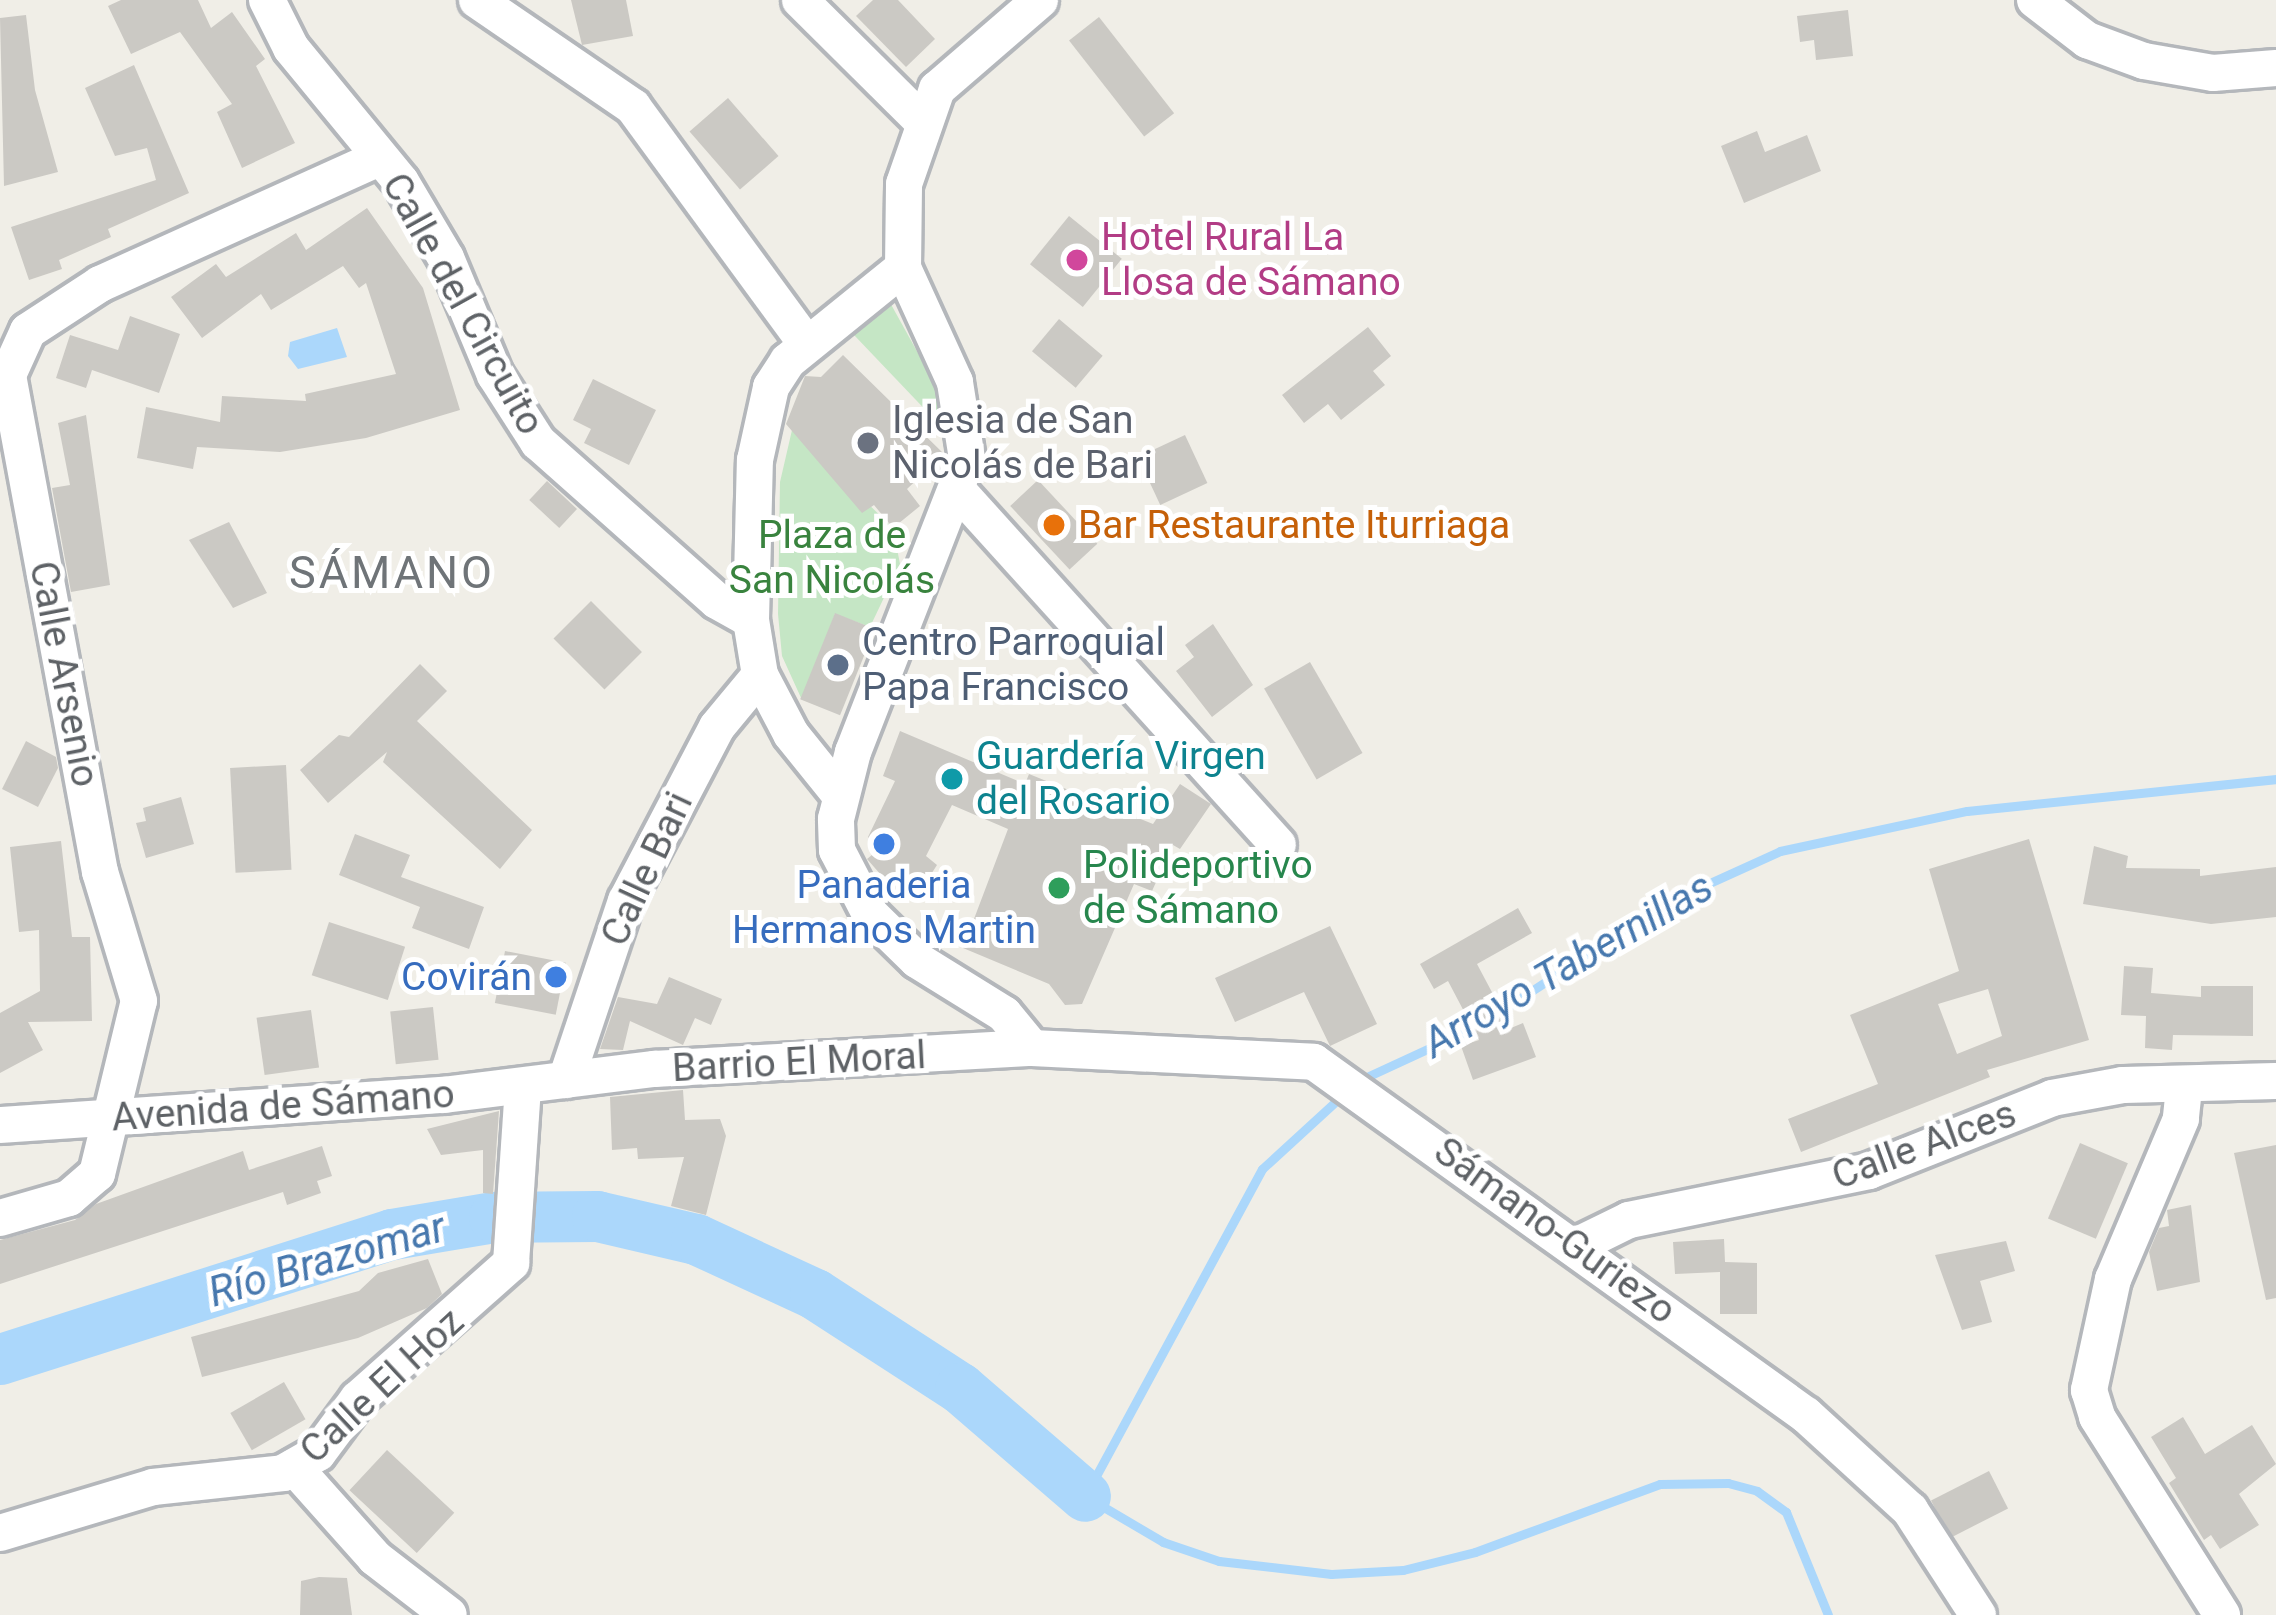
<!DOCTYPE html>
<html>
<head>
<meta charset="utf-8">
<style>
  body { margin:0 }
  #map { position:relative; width:2276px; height:1615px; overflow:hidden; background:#f0eee7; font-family:Roboto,sans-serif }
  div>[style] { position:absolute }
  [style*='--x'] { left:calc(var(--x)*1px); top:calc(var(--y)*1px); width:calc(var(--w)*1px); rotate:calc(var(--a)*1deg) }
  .green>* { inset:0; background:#c5e6c5 }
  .water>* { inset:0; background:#abd7fb }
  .stream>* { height:9px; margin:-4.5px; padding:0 4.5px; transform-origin:4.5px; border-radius:4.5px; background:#abd7fb }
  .river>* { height:51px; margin:-25.5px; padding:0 25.5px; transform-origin:25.5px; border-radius:25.5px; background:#abd7fb }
  .building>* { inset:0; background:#cbc9c4; transform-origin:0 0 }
  .roads { filter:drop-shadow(3px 0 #b4b7bb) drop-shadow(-3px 0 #b4b7bb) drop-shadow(0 3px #b4b7bb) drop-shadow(0 -3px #b4b7bb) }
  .minor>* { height:36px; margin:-18px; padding:0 18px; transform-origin:18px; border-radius:18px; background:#fff }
  .dots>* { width:33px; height:33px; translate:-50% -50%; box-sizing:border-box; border:6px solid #fff; border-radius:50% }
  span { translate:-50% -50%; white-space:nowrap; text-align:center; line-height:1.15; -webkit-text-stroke:10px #fff; paint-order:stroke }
  .hotel-label { font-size:39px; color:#b23c85 }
  .left { translate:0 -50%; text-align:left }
  .street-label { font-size:39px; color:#5e6266 }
  .worship-label { font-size:39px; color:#5b616d }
  .food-label { font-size:39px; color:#c56008 }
  .park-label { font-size:39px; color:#39833e }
  .service-label { font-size:39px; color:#4e5e75 }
  .culture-label { font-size:39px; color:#0d838f }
  .leisure-label { font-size:39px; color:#27864d }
  .shop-label { font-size:39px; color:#366cbe }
  .right { translate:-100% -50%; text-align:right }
  .water-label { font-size:42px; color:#4778ae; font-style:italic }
  .quarter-label { font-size:45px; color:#6f7478; letter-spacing:3px }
</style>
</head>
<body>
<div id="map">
  <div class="green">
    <i style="clip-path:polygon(888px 299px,949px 409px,947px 422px,936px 421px,854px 335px)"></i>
    <i style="clip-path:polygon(792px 430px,893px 528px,900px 564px,870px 627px,835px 614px,802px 700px,782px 656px,778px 614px,780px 482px)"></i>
  </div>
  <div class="water">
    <i style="clip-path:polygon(337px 328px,347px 357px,298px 369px,288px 356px,290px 342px)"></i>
  </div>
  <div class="stream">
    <i style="--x:1493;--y:1016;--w:211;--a:-33"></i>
    <i style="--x:1670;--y:901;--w:121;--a:-24.4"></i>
    <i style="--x:1780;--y:851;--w:191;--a:-12.1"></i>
    <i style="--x:1967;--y:811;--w:311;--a:-5.9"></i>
    <i style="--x:1358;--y:1081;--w:133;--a:-24.8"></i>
    <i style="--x:1346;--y:1092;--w:114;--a:137.5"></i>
    <i style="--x:1262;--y:1169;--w:372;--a:118.4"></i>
    <i style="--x:1085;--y:1496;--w:91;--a:30.5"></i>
    <i style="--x:1163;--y:1542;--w:59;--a:18.7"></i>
    <i style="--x:1219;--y:1561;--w:113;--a:6.6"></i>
    <i style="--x:1331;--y:1574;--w:72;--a:-3.2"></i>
    <i style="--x:1403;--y:1570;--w:74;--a:-14"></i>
    <i style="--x:1475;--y:1552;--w:197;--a:-20.2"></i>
    <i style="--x:1660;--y:1484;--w:68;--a:-0.8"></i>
    <i style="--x:1728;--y:1483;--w:30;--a:15"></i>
    <i style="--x:1757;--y:1491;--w:36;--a:36"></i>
    <i style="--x:1786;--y:1512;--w:111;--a:67.8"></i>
  </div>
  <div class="river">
    <i style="--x:0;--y:1359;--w:411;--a:-17.7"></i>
    <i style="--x:392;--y:1234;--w:103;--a:-9.5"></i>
    <i style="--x:494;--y:1217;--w:103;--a:-0.6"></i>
    <i style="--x:597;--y:1216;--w:102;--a:13.1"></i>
    <i style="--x:696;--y:1239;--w:131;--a:24.8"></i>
    <i style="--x:815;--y:1294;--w:173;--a:33"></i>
    <i style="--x:960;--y:1388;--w:165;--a:40.8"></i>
  </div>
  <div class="building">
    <i style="clip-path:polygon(121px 0,198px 0,211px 28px,232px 12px,265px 59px,256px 66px,295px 143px,242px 168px,217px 112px,232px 104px,180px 32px,131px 54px,108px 6px)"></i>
    <i style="clip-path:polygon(571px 0,626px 0,633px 36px,582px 45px)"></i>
    <i style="clip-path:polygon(873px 0,898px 0,935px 39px,906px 67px,856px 16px)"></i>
    <i style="clip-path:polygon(1848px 10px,1853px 56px,1816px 60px,1814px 40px,1800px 42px,1797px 16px)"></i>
    <i style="clip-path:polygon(26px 15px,35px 90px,58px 172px,4px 186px,0 18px)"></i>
    <i style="left:1099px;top:17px;width:122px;height:38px;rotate:52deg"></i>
    <i style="clip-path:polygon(134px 65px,189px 193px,108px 229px,111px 237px,59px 260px,62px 269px,29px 280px,11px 227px,156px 180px,147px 148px,115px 156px,85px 88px)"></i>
    <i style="left:728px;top:98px;width:77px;height:51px;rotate:49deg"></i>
    <i style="clip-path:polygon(1757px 131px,1765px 152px,1807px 135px,1821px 171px,1744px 203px,1721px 146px)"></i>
    <i style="clip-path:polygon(367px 208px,423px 288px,460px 410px,366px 438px,280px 452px,197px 447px,193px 469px,137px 458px,146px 407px,220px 422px,222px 396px,306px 401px,305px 394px,396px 374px,366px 283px,359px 288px,343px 266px,271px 310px,261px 294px,202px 338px,171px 297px,216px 264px,226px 277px,296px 233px,306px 250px)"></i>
    <i style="left:1069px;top:216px;width:68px;height:62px;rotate:39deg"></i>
    <i style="clip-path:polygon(130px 316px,180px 334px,159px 393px,92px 370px,86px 388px,56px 378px,70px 335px,118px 350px)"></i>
    <i style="left:1059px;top:319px;width:57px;height:42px;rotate:40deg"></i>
    <i style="clip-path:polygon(1368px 327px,1391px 356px,1373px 371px,1385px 385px,1341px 420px,1328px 404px,1304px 423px,1282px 395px)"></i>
    <i style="clip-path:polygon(843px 355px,944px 454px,907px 489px,920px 506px,893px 528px,874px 505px,862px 513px,786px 424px,805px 376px,821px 377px)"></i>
    <i style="clip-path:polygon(593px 379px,656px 410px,629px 465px,584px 443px,591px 429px,573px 420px)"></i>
    <i style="clip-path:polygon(86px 415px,110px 585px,71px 592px,52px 488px,70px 485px,58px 423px)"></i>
    <i style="left:1185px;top:435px;width:53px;height:52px;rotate:65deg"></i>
    <i style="left:1038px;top:480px;width:87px;height:38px;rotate:47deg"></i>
    <i style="left:547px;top:481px;width:41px;height:26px;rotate:43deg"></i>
    <i style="clip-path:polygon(229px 522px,267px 593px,233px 608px,189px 540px)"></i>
    <i style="left:591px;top:601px;width:72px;height:53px;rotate:45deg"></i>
    <i style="left:835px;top:613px;width:43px;height:93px;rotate:22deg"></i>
    <i style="clip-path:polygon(1213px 624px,1253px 685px,1212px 717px,1176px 671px,1194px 657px,1185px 645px)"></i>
    <i style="left:1310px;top:662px;width:105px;height:53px;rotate:60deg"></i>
    <i style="clip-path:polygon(420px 664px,447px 691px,417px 721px,532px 830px,500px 869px,383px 762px,387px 752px,328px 803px,300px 770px,339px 735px,349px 737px)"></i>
    <i style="clip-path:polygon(900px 731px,1025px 784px,1029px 774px,1153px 824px,1180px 784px,1211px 804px,1180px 849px,1173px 845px,1152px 891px,1134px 884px,1082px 1004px,1065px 1005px,1049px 984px,963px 948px,1008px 829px,952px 805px,926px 856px,937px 865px,926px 882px,916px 877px,903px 900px,867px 859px,878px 850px,868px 837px,895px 781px,883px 776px)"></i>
    <i style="clip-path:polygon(26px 741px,56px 757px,58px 768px,38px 807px,2px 789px)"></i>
    <i style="left:286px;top:765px;width:105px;height:56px;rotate:87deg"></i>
    <i style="clip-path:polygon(181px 797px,194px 844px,146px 858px,136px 823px,146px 821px,143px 808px)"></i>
    <i style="clip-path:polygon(355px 834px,410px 855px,401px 877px,484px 907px,469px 949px,412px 928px,420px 907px,339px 875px)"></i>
    <i style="clip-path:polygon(evenodd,2029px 839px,2089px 1040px,1987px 1070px,1990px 1077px,1801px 1152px,1788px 1119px,1878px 1084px,1850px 1015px,1959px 971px,1929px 869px,2029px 839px,1988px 989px,2002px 1036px,1957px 1054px,1938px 1004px,1988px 989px)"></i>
    <i style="clip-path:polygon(61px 841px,72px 937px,90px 937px,92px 1021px,28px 1022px,43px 1050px,0 1073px,0 1013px,40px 991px,39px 930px,19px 932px,10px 847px)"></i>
    <i style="clip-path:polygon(2094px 846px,2128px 856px,2126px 868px,2200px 869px,2200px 876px,2276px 867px,2276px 917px,2211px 924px,2083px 904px)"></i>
    <i style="clip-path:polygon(1518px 908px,1532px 933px,1477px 964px,1511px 1028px,1523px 1023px,1536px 1057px,1473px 1080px,1461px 1046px,1479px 1040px,1448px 981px,1434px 989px,1420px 964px)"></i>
    <i style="left:329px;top:922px;width:80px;height:56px;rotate:18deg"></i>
    <i style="clip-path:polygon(1330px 926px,1377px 1024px,1330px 1046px,1304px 992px,1235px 1022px,1215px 978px)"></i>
    <i style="left:505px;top:951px;width:62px;height:53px;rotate:11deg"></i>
    <i style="clip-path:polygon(2124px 966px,2153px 968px,2151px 993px,2201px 997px,2201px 986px,2253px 986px,2253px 1036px,2173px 1035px,2172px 1050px,2145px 1048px,2146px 1016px,2121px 1015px)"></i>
    <i style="clip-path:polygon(669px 977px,722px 999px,711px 1025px,695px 1018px,683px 1045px,630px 1021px,623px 1050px,600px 1049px,618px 997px,657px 1004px)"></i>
    <i style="left:433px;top:1007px;width:53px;height:43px;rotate:84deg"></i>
    <i style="left:311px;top:1010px;width:58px;height:55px;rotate:82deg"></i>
    <i style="clip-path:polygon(683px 1090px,685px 1120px,720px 1119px,726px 1136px,706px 1215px,671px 1206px,684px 1157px,638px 1159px,637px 1148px,612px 1150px,610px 1097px)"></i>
    <i style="clip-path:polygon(499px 1111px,493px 1194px,483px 1193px,483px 1150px,441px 1155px,427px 1129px)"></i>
    <i style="left:2080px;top:1143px;width:52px;height:82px;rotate:23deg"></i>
    <i style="clip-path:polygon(2276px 1145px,2276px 1298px,2266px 1300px,2234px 1153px)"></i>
    <i style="clip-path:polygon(322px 1146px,332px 1176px,317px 1181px,321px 1193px,287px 1205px,283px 1192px,0 1284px,0 1240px,75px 1220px,96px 1204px,243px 1151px,249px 1170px)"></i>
    <i style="clip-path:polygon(2191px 1205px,2200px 1282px,2157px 1291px,2149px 1252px,2159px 1228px,2169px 1226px,2167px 1210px)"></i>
    <i style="clip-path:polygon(1724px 1239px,1725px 1262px,1757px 1263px,1757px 1314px,1720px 1314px,1720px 1272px,1675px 1274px,1673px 1242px)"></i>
    <i style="clip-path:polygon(2006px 1241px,2015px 1271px,1980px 1281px,1992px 1322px,1962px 1330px,1935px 1255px)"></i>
    <i style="clip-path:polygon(428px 1259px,442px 1294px,427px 1308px,358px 1338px,202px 1377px,191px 1337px,359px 1291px,378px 1273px)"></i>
    <i style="left:284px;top:1382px;width:43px;height:62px;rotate:60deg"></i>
    <i style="clip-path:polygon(2183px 1417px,2205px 1454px,2252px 1425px,2276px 1464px,2239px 1494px,2259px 1525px,2220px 1549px,2211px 1535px,2204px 1540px,2169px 1483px,2176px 1478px,2151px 1437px)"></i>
    <i style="left:387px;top:1450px;width:92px;height:55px;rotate:43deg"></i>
    <i style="left:1989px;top:1471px;width:42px;height:65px;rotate:63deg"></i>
    <i style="clip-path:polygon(319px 1577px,347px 1578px,352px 1615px,300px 1615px,301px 1581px)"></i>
  </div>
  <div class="roads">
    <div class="minor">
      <i style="--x:267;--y:0;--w:54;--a:63.4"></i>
      <i style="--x:291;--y:48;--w:173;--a:50.6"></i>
      <i style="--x:401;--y:182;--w:88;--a:59.4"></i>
      <i style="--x:446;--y:258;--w:127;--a:67.3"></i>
      <i style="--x:495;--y:375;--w:80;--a:57.3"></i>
      <i style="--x:538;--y:442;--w:239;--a:41.6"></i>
      <i style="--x:717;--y:601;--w:39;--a:29"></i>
      <i style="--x:477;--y:0;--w:189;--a:34.4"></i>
      <i style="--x:633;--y:107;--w:293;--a:53.8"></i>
      <i style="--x:800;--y:0;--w:173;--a:44.8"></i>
      <i style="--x:2035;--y:0;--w:66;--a:37.6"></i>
      <i style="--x:2087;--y:40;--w:61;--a:20.2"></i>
      <i style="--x:2144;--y:61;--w:70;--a:9.9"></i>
      <i style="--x:2213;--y:73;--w:63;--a:-4.5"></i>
      <i style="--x:960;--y:493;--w:474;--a:47.9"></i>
      <i style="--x:840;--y:795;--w:78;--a:-128.8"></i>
      <i style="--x:791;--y:734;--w:67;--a:-117.7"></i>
      <i style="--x:760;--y:675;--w:56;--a:-99.3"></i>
      <i style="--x:751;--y:620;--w:160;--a:-88.6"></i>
      <i style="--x:755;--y:460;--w:75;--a:-77.6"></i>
      <i style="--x:771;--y:387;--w:31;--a:-57"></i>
      <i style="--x:788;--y:361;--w:148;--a:-39"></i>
      <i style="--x:1032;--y:1048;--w:44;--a:-129.5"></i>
      <i style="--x:1004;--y:1014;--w:102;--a:-148.2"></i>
      <i style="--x:917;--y:960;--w:66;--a:-135.6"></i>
      <i style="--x:870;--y:914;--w:72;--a:-117.3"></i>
      <i style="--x:837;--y:850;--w:31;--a:-92"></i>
      <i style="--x:836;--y:819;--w:69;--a:-75.8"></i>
      <i style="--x:853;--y:752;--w:314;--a:-68.7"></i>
      <i style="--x:967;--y:459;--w:78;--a:-98.9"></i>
      <i style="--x:955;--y:382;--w:125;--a:-114.5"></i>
      <i style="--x:903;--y:268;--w:84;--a:-89.3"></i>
      <i style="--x:904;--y:184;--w:101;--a:-70.8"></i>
      <i style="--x:937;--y:89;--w:136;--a:-40.8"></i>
      <i style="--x:566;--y:1080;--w:189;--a:-71.5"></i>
      <i style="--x:626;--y:901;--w:196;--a:-62.4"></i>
      <i style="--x:717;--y:727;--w:67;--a:-50.4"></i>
      <i style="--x:2184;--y:1088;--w:31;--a:96"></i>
      <i style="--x:2181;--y:1119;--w:174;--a:113"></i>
      <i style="--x:2113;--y:1279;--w:114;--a:102.2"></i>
      <i style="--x:2089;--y:1390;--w:28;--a:73"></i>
      <i style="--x:2097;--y:1417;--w:234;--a:57.7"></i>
      <i style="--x:0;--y:1125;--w:445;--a:-3.9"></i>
      <i style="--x:444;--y:1095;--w:212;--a:-7.1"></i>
      <i style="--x:654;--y:1069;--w:379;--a:-3.2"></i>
      <i style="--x:1032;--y:1048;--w:282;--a:2.8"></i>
      <i style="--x:1314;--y:1062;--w:606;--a:35.66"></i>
      <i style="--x:1806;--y:1415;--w:141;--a:42.4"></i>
      <i style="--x:1910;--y:1510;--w:125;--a:57.1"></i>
      <i style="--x:0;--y:1218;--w:72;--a:-16.2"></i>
      <i style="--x:69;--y:1198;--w:37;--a:-41"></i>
      <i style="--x:97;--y:1174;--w:178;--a:-76.4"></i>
      <i style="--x:139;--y:1001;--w:135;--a:-106.8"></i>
      <i style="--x:100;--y:872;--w:505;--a:-100.49"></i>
      <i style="--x:8;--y:375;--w:48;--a:-65.6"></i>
      <i style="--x:28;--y:331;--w:86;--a:-33.1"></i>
      <i style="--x:100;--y:284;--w:306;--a:-24.3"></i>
      <i style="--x:1578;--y:1245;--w:57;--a:-26.1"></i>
      <i style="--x:1629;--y:1220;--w:245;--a:-11.5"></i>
      <i style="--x:1869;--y:1171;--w:197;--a:-21.7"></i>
      <i style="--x:2052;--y:1098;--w:72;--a:-10.4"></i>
      <i style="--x:2123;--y:1085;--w:153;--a:-1.5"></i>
      <i style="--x:294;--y:1467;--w:122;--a:48.3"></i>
      <i style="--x:375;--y:1558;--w:93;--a:37.6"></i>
      <i style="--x:0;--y:1533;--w:160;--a:-16.7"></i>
      <i style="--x:153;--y:1487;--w:131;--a:-6.1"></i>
      <i style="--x:283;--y:1473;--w:40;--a:-29.7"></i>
      <i style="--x:318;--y:1453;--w:67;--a:-53.5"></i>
      <i style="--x:358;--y:1399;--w:205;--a:-41.6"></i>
      <i style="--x:511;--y:1263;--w:177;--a:-86.1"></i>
    </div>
  </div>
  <div class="dots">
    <i style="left:1077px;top:260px;background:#d1479c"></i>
    <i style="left:868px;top:443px;background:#6b7280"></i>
    <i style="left:1054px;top:525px;background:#e8710a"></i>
    <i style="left:838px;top:665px;background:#5c6f8a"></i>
    <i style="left:952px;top:779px;background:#0f9aa8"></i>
    <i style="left:884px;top:844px;background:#3f7fe0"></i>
    <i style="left:1059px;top:888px;background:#2e9e5b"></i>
    <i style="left:556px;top:977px;background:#3f7fe0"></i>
  </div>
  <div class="hotel-label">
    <span class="left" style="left:1101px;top:260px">Hotel Rural La<br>Llosa de Sámano</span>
  </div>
  <div class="street-label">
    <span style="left:463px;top:304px;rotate:61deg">Calle del Circuito</span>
    <span style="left:64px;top:674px;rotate:79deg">Calle Arsenio</span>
    <span style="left:647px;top:869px;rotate:-65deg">Calle Bari</span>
    <span style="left:799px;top:1062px;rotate:-3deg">Barrio El Moral</span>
    <span style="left:283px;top:1106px;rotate:-4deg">Avenida de Sámano</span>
    <span style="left:1924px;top:1145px;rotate:-20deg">Calle Alces</span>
    <span style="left:1555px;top:1231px;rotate:36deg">Sámano-Guriezo</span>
    <span style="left:382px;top:1386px;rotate:-43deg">Calle El Hoz</span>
  </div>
  <div class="worship-label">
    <span class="left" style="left:892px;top:443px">Iglesia de San<br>Nicolás de Bari</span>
  </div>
  <div class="food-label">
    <span class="left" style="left:1078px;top:525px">Bar Restaurante Iturriaga</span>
  </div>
  <div class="park-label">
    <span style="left:832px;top:558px">Plaza de<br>San Nicolás</span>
  </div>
  <div class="service-label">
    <span class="left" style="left:862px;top:665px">Centro Parroquial<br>Papa Francisco</span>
  </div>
  <div class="culture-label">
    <span class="left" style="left:976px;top:779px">Guardería Virgen<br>del Rosario</span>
  </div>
  <div class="leisure-label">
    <span class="left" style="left:1083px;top:888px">Polideportivo<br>de Sámano</span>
  </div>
  <div class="shop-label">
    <span style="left:884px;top:908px">Panaderia<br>Hermanos Martin</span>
    <span class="right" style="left:532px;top:977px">Covirán</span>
  </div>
  <div class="water-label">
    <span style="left:1568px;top:965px;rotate:-30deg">Arroyo Tabernillas</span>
    <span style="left:327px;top:1260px;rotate:-16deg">Río Brazomar</span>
  </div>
  <div class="quarter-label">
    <span style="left:392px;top:573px">SÁMANO</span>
  </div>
</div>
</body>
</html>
